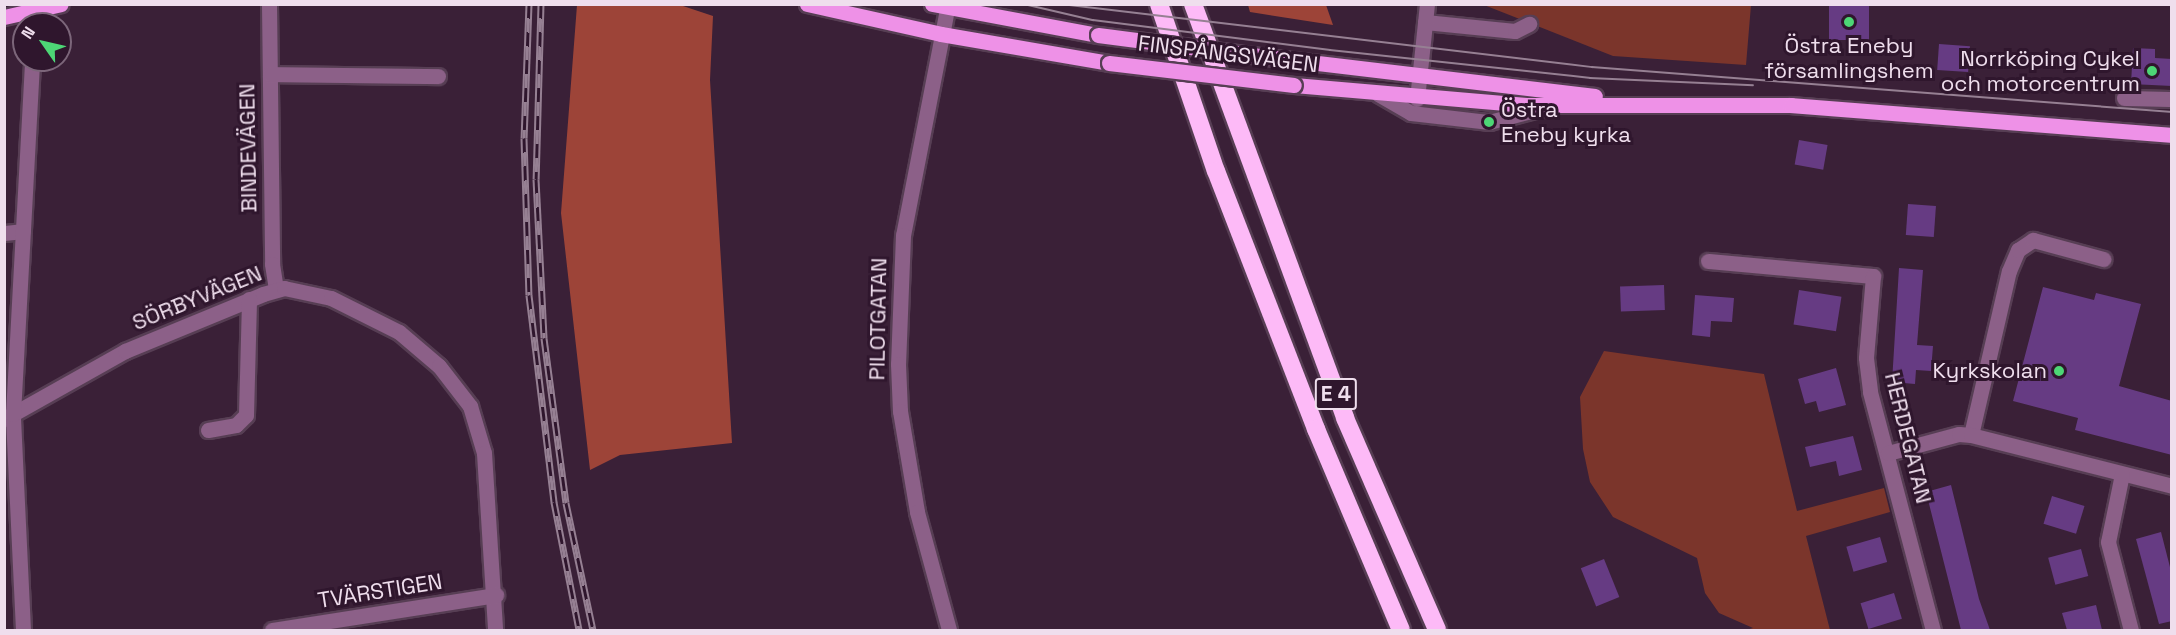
<!DOCTYPE html>
<html>
<head>
<meta charset="utf-8">
<style>
  body { margin:0 }
  #map { position:relative; width:2176px; height:635px; overflow:hidden; background:#3a2037; font-family:"Space Grotesk",sans-serif }
  div>[style] { position:absolute }
  [style*='--x'] { left:calc(var(--x)*1px); top:calc(var(--y)*1px); width:calc(var(--w)*1px); rotate:calc(var(--a)*1deg) }
  .green>* { inset:0; background:#7b352b }
  .forest>* { inset:0; background:#9d4438 }
  .building>* { inset:0; background:#663b83; transform-origin:0 0 }
  .roads { filter:drop-shadow(2px 0 #573e54) drop-shadow(-2px 0 #573e54) drop-shadow(0 2px #573e54) drop-shadow(0 -2px #573e54) }
  .minor>* { height:15px; margin:-7.5px; padding:0 7.5px; transform-origin:7.5px; border-radius:7.5px; background:#8c6088 }
  .major>* { height:15px; margin:-7.5px; padding:0 7.5px; transform-origin:7.5px; border-radius:7.5px; background:#ee91e7 }
  .highway>* { height:18px; margin:-9px; padding:0 9px; transform-origin:9px; border-radius:9px; background:#fdbaf7 }
  .tram>* { height:1.5px; margin:-0.75px; padding:0 0.75px; transform-origin:0.75px; border-radius:0.75px; background:#968093 }
  .rail>* { height:7px; margin-top:-3.5px; transform-origin:0; background:repeating-linear-gradient(90deg,#2f162d 0 14px,#968093 0 28px); box-sizing:border-box; border-block:2px solid #968093 }
  .bridges { filter:drop-shadow(2px 0 #573e54) drop-shadow(-2px 0 #573e54) drop-shadow(0 2px #573e54) drop-shadow(0 -2px #573e54) }
  .major-bridge>* { height:15px; margin:-7.5px; padding:0 7.5px; transform-origin:7.5px; border-radius:7.5px; background:#ee91e7 }
  .dots>* { width:16px; height:16px; translate:-50% -50%; box-sizing:border-box; border:3px solid #2f162d; border-radius:50% }
  span { translate:-50% -50%; white-space:nowrap; text-align:center; line-height:1.15; -webkit-text-stroke:6px #2f162d; paint-order:stroke }
  .shield-label span { padding:2px 4px; background:#2f162d; border:2px solid; border-radius:4px; -webkit-text-stroke-width:0 }
  .shield-label { font-size:21px; color:#efdeed; font-weight:700 }
  .poi-label { font-size:22px; color:#efdeed }
  .right { translate:-100% -50%; text-align:right }
  .left { translate:0 -50%; text-align:left }
  .street-label { font-size:22px; color:#efdeed }
  .frame { position:absolute; inset:0; border:6px solid #efdeed; pointer-events:none }
  .north { position:absolute; left:12px; top:12px; width:60px; height:60px; box-sizing:border-box; background:#2f162d; border:2px solid #7c667a; border-radius:50%; rotate:304deg; font-size:16px; font-weight:700; line-height:24px; text-align:center; color:#efdeed }
  .north::after { content:''; display:block; margin:auto; width:21px; height:27px; background:#4dd676; clip-path:polygon(50% 0,100% 100%,50% 72%,0 100%) }
</style>
</head>
<body>
<div id="map">
  <div class="green">
    <i style="clip-path:polygon(1484px 5px,1751px 5px,1746px 65px,1613px 56px)"></i>
    <i style="clip-path:polygon(1604px 351px,1764px 374px,1797px 511px,1884px 488px,1890px 512px,1806px 536px,1830px 630px,1746px 630px,1753px 628px,1719px 613px,1705px 593px,1697px 558px,1613px 517px,1590px 482px,1583px 449px,1580px 397px)"></i>
  </div>
  <div class="forest">
    <i style="clip-path:polygon(577px 5px,680px 5px,713px 16px,710px 80px,732px 443px,620px 455px,590px 470px,561px 213px)"></i>
    <i style="clip-path:polygon(1248px 5px,1326px 5px,1333px 25px,1250px 12px)"></i>
  </div>
  <div class="building">
    <i style="left:1829px;top:4px;width:40px;height:36px"></i>
    <i style="left:1939px;top:44px;width:31px;height:26px;rotate:4deg"></i>
    <i style="clip-path:polygon(2133px 48px,2155px 49px,2155px 58px,2172px 59px,2172px 86px,2131px 84px)"></i>
    <i style="left:1799px;top:140px;width:29px;height:25px;rotate:10deg"></i>
    <i style="left:1908px;top:204px;width:28px;height:31px;rotate:4deg"></i>
    <i style="clip-path:polygon(1899px 268px,1923px 270px,1917px 345px,1933px 346px,1931px 371px,1916px 370px,1915px 384px,1892px 382px)"></i>
    <i style="left:1664px;top:285px;width:25px;height:44px;rotate:88deg"></i>
    <i style="clip-path:polygon(2043px 287px,2094px 300px,2096px 293px,2141px 304px,2119px 386px,2172px 401px,2172px 455px,2075px 430px,2078px 418px,2013px 401px)"></i>
    <i style="left:1799px;top:290px;width:43px;height:35px;rotate:9deg"></i>
    <i style="clip-path:polygon(1695px 295px,1734px 298px,1732px 322px,1711px 321px,1710px 337px,1692px 335px)"></i>
    <i style="clip-path:polygon(1836px 368px,1846px 405px,1819px 412px,1816px 401px,1805px 404px,1798px 379px)"></i>
    <i style="clip-path:polygon(1853px 436px,1862px 470px,1839px 476px,1836px 461px,1810px 467px,1805px 447px)"></i>
    <i style="clip-path:polygon(1951px 485px,1979px 599px,1990px 630px,1961px 630px,1926px 492px)"></i>
    <i style="left:2052px;top:496px;width:34px;height:29px;rotate:17deg"></i>
    <i style="clip-path:polygon(2161px 532px,2172px 575px,2172px 621px,2159px 624px,2136px 539px)"></i>
    <i style="left:1880px;top:537px;width:26px;height:35px;rotate:74deg"></i>
    <i style="left:2081px;top:549px;width:28px;height:34px;rotate:75deg"></i>
    <i style="left:1604px;top:559px;width:41px;height:25px;rotate:68deg"></i>
    <i style="left:1894px;top:593px;width:27px;height:35px;rotate:73deg"></i>
    <i style="clip-path:polygon(2096px 605px,2102px 630px,2067px 630px,2062px 613px)"></i>
  </div>
  <div class="roads">
    <div class="minor">
      <i style="--x:269;--y:4;--w:260;--a:89.3"></i>
      <i style="--x:272;--y:264;--w:26;--a:81"></i>
      <i style="--x:948;--y:4;--w:235;--a:101"></i>
      <i style="--x:903;--y:235;--w:129;--a:92.2"></i>
      <i style="--x:898;--y:364;--w:47;--a:87.6"></i>
      <i style="--x:900;--y:411;--w:102;--a:80.4"></i>
      <i style="--x:917;--y:512;--w:122;--a:74.8"></i>
      <i style="--x:1425;--y:22;--w:90;--a:5.7"></i>
      <i style="--x:1515;--y:31;--w:16;--a:-27"></i>
      <i style="--x:34;--y:24;--w:14;--a:-86"></i>
      <i style="--x:270;--y:74;--w:168;--a:0.7"></i>
      <i style="--x:1378;--y:94;--w:38;--a:30"></i>
      <i style="--x:1411;--y:113;--w:79;--a:6.6"></i>
      <i style="--x:1489;--y:122;--w:63;--a:-14.7"></i>
      <i style="--x:2124;--y:98;--w:48;--a:1.2"></i>
      <i style="--x:1417;--y:99;--w:96;--a:-84"></i>
      <i style="--x:4;--y:233;--w:19;--a:-6"></i>
      <i style="--x:1708;--y:261;--w:166;--a:5.2"></i>
      <i style="--x:1873;--y:276;--w:82;--a:94.9"></i>
      <i style="--x:1866;--y:358;--w:34;--a:83"></i>
      <i style="--x:1870;--y:392;--w:246;--a:75.2"></i>
      <i style="--x:4;--y:419;--w:139;--a:-29.3"></i>
      <i style="--x:125;--y:351;--w:149;--a:-22.4"></i>
      <i style="--x:263;--y:294;--w:22;--a:-16"></i>
      <i style="--x:284;--y:288;--w:48;--a:12"></i>
      <i style="--x:331;--y:298;--w:76;--a:26.6"></i>
      <i style="--x:399;--y:332;--w:52;--a:40.4"></i>
      <i style="--x:439;--y:366;--w:51;--a:52.2"></i>
      <i style="--x:470;--y:406;--w:49;--a:73.4"></i>
      <i style="--x:484;--y:453;--w:177;--a:86.4"></i>
      <i style="--x:208;--y:430;--w:28;--a:-10"></i>
      <i style="--x:236;--y:425;--w:14;--a:-45"></i>
      <i style="--x:246;--y:415;--w:116;--a:-88.5"></i>
      <i style="--x:1971;--y:435;--w:168;--a:-77"></i>
      <i style="--x:2009;--y:271;--w:23;--a:-67"></i>
      <i style="--x:2018;--y:250;--w:18;--a:-34"></i>
      <i style="--x:2033;--y:240;--w:73;--a:15.2"></i>
      <i style="--x:1888;--y:453;--w:73;--a:-15"></i>
      <i style="--x:1959;--y:434;--w:12;--a:5"></i>
      <i style="--x:1971;--y:435;--w:207;--a:14.2"></i>
      <i style="--x:2122;--y:474;--w:69;--a:101.6"></i>
      <i style="--x:2108;--y:542;--w:91;--a:75.4"></i>
      <i style="--x:23;--y:630;--w:216;--a:-92.7"></i>
      <i style="--x:13;--y:414;--w:355;--a:-86.9"></i>
      <i style="--x:272;--y:630;--w:227;--a:-8.9"></i>
    </div>
    <div class="major">
      <i style="--x:807;--y:4;--w:137;--a:12.6"></i>
      <i style="--x:941;--y:34;--w:170;--a:9.8"></i>
      <i style="--x:932;--y:4;--w:169;--a:10.6"></i>
      <i style="--x:4;--y:17;--w:58;--a:-12.8"></i>
      <i style="--x:1284;--y:59;--w:313;--a:6.8"></i>
      <i style="--x:1294;--y:85;--w:233;--a:4.9"></i>
      <i style="--x:1526;--y:105;--w:265;--a:0"></i>
      <i style="--x:1791;--y:105;--w:382;--a:4.5"></i>
    </div>
    <div class="highway">
      <i style="--x:1159;--y:4;--w:176;--a:71.2"></i>
      <i style="--x:1216;--y:171;--w:277;--a:68.8"></i>
      <i style="--x:1316;--y:429;--w:218;--a:67.1"></i>
      <i style="--x:1193;--y:4;--w:441;--a:69.8"></i>
      <i style="--x:1345;--y:418;--w:231;--a:66.5"></i>
    </div>
  </div>
  <div class="tram">
    <i style="--x:1024;--y:4;--w:71;--a:13.1"></i>
    <i style="--x:1093;--y:20;--w:239;--a:7.2"></i>
    <i style="--x:1330;--y:50;--w:262;--a:6.1"></i>
    <i style="--x:1590;--y:78;--w:163;--a:2.5"></i>
    <i style="--x:1061;--y:4;--w:535;--a:6.77"></i>
    <i style="--x:1592;--y:67;--w:582;--a:4.44"></i>
  </div>
  <div class="rail">
    <i style="--x:529;--y:4;--w:134;--a:92.1"></i>
    <i style="--x:524;--y:138;--w:157;--a:88.2"></i>
    <i style="--x:529;--y:295;--w:209;--a:83.1"></i>
    <i style="--x:554;--y:502;--w:130;--a:78.9"></i>
    <i style="--x:541;--y:4;--w:175;--a:91.6"></i>
    <i style="--x:536;--y:179;--w:159;--a:87.1"></i>
    <i style="--x:544;--y:338;--w:166;--a:82.4"></i>
    <i style="--x:566;--y:503;--w:130;--a:78"></i>
  </div>
  <div class="bridges">
    <div class="major-bridge">
      <i style="--x:1098;--y:35;--w:188;--a:7.4"></i>
      <i style="--x:1109;--y:63;--w:186;--a:6.8"></i>
    </div>
  </div>
  <div class="dots">
    <i style="left:1849px;top:22px;background:#4dd676"></i>
    <i style="left:2152px;top:71px;background:#4dd676"></i>
    <i style="left:1489px;top:122px;background:#4dd676"></i>
    <i style="left:2059px;top:371px;background:#4dd676"></i>
  </div>
  <div class="shield-label">
    <span style="left:1336px;top:394px">E 4</span>
  </div>
  <div class="poi-label">
    <span style="left:1849px;top:58px">Östra Eneby<br>församlingshem</span>
    <span class="right" style="left:2140px;top:71px">Norrköping Cykel<br>och motorcentrum</span>
    <span class="left" style="left:1501px;top:122px">Östra<br>Eneby kyrka</span>
    <span class="right" style="left:2047px;top:371px">Kyrkskolan</span>
  </div>
  <div class="street-label">
    <span style="left:1228px;top:54px;rotate:7deg">FINSPÅNGSVÄGEN</span>
    <span style="left:248px;top:148px;rotate:-91deg">BINDEVÄGEN</span>
    <span style="left:197px;top:298px;rotate:-22deg">SÖRBYVÄGEN</span>
    <span style="left:878px;top:319px;rotate:-89deg">PILOTGATAN</span>
    <span style="left:1908px;top:438px;rotate:76deg">HERDEGATAN</span>
    <span style="left:380px;top:591px;rotate:-9deg">TVÄRSTIGEN</span>
  </div>
  <div class="frame"></div>
  <div class="north">N</div>
</div>
</body>
</html>
